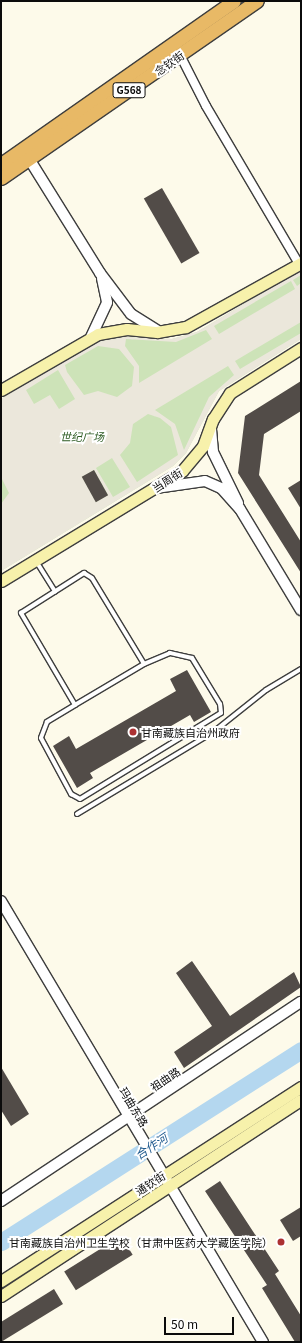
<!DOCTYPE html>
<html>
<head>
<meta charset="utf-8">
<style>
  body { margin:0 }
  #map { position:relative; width:302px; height:1343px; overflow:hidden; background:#fdfaea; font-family:Georgia,"Noto Sans SC",serif }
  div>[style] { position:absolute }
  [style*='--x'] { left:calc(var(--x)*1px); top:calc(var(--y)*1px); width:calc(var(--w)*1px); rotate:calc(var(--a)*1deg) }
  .green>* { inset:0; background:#cde3b8 }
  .plaza>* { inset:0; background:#ebe7db }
  .river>* { height:17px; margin:-8.5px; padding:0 8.5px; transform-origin:8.5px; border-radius:8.5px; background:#b4d7ef }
  .building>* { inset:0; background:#524c48; transform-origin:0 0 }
  .roads { filter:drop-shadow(1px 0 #3e3e3e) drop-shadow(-1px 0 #3e3e3e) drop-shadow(0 1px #3e3e3e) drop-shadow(0 -1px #3e3e3e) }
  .service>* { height:4px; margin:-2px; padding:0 2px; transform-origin:2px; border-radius:2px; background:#fff }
  .minor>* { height:8px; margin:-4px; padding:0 4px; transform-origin:4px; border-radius:4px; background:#fff }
  .tertiary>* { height:10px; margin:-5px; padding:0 5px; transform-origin:5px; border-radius:5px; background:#fff }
  .secondary>* { height:11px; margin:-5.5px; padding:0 5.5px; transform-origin:5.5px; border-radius:5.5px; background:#f7f1ab }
  .trunk>* { height:13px; margin:-6.5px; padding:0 6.5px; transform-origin:6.5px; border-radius:6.5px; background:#e8b966 }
  .dots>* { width:11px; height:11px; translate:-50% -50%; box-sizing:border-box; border:2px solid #fff; border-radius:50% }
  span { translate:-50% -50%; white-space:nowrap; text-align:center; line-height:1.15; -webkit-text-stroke:4px #fff; paint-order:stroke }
  .shield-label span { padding:1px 3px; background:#fff; border:1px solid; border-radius:3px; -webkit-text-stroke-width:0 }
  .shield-label { font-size:10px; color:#0b0b0b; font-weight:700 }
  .street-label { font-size:11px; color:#0b0b0b }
  .park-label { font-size:11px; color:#2c5b22; font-style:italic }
  .poi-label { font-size:11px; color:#0b0b0b }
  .left { translate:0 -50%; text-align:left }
  .right { translate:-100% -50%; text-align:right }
  .water-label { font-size:12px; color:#215b8f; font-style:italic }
  .frame { position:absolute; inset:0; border:2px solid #0b0b0b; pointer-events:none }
  .scale { position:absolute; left:164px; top:1317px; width:70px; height:18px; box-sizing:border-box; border:2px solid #0b0b0b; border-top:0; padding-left:5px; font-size:12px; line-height:14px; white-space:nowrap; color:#0b0b0b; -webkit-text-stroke:3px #fff; paint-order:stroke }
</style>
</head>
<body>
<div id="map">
  <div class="green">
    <i style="clip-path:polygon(301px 270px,301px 339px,219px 391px,186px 453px,173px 466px,1px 571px,1px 399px,97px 342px,124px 337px,172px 339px,197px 332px)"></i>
  </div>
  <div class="plaza">
    <i style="clip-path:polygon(evenodd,301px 270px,301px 275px,293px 280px,297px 286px,301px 283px,301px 322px,235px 361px,240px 369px,301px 333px,301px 339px,219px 391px,186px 453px,173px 466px,1px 571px,1px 504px,9px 493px,1px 477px,1px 399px,97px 342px,124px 337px,172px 339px,197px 332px,301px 270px,291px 281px,295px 289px,219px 334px,214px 326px,291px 281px,301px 270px,206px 330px,212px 339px,139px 383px,139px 366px,125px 346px,126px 339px,176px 342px,206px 330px,301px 270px,98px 346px,119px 349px,134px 367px,132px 386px,117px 397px,98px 391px,84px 395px,67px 372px,65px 365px,98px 346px,301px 270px,228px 366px,234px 375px,209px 397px,184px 450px,175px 424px,155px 410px,228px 366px,301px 270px,58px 370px,75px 399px,59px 409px,50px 395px,34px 404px,26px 390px,58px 370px,301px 270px,148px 414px,160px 418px,171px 427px,178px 455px,137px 482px,120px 455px,130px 443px,133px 424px,148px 414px,301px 270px,112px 458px,130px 487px,113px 497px,96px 468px,112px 458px,301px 270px,94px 470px,108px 495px,96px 502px,82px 477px,94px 470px)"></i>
  </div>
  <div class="river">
    <i style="--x:1;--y:1242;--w:356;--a:-32.6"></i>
  </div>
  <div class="building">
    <i style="left:162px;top:188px;width:75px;height:21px;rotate:60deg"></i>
    <i style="clip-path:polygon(301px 381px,301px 411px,264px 434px,259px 475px,301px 542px,301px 573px,238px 473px,245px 416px)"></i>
    <i style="left:94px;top:470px;width:29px;height:14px;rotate:61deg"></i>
    <i style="clip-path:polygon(301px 480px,301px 509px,288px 488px)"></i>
    <i style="clip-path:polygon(187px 670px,211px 712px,194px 722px,190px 715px,90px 773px,93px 778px,77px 788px,53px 746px,69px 736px,76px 749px,176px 691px,170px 679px)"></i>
    <i style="clip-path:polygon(192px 961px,230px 1016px,294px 972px,301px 987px,184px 1068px,174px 1052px,212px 1026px,176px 973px)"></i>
    <i style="clip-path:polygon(1px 1067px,29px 1114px,11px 1126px,1px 1110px)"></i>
    <i style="clip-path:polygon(220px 1181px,279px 1271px,275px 1274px,301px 1316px,301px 1342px,295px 1342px,262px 1288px,267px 1285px,205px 1191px)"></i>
    <i style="clip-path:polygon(301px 1207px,301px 1236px,293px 1241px,280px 1220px)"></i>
    <i style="left:121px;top:1236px;width:22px;height:67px;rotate:58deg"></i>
    <i style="clip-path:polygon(54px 1289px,63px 1304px,1px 1342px,1px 1322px)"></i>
  </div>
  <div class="roads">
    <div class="service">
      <i style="--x:36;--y:561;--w:36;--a:58"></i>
      <i style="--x:84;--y:573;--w:9;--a:32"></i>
      <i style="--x:92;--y:578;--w:100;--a:58.8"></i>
      <i style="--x:144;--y:664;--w:80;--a:149.3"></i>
      <i style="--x:75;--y:705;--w:107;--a:-120.4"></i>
      <i style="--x:21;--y:613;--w:75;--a:-32.4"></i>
      <i style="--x:75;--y:705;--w:33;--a:149"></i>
      <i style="--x:47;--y:722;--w:17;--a:111"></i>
      <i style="--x:41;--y:738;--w:64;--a:61.8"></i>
      <i style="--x:71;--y:794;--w:10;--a:29"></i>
      <i style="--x:80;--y:799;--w:165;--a:-31.4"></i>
      <i style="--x:221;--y:713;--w:9;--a:-96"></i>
      <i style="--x:220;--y:704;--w:54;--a:-121.3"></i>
      <i style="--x:192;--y:658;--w:23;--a:-167"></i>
      <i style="--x:170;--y:653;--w:28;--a:157"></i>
      <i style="--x:77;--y:814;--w:157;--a:-31"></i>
      <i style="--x:212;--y:733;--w:69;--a:-38.5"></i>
      <i style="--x:266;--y:690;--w:41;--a:-31"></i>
    </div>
    <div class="minor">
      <i style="--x:180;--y:55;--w:57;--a:63"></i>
      <i style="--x:206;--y:106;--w:183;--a:59.5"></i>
    </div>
    <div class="tertiary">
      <i style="--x:26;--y:154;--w:140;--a:58.1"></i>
      <i style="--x:100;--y:273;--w:51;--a:52.9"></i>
      <i style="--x:131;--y:314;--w:32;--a:32"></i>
      <i style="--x:91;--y:337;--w:38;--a:-65"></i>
      <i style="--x:107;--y:302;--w:24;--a:-102"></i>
      <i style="--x:211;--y:429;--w:23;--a:85"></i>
      <i style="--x:213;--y:452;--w:57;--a:63.9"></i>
      <i style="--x:156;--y:488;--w:49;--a:-8.1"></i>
      <i style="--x:205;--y:481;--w:17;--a:24"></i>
      <i style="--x:221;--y:488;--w:28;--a:48"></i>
      <i style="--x:240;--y:509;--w:118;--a:58.9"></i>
      <i style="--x:1;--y:901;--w:513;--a:59.29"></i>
      <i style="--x:1;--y:1201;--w:360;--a:-33.6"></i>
    </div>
    <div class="secondary">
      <i style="--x:1;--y:390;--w:112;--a:-30"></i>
      <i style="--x:98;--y:334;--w:29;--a:-10"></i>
      <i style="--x:127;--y:329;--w:30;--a:6"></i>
      <i style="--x:157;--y:332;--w:29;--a:-10"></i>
      <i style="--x:186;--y:327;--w:132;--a:-29.1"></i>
      <i style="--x:1;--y:581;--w:212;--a:-31.3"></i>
      <i style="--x:182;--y:471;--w:33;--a:-50"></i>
      <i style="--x:203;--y:446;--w:29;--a:-70"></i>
      <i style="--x:213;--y:419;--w:31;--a:-57"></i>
      <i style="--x:230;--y:393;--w:84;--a:-32.4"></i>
      <i style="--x:1;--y:1281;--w:357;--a:-32.9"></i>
      <i style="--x:1;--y:1296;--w:358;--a:-33.2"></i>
    </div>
    <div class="trunk">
      <i style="--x:1;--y:164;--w:284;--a:-35"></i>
      <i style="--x:1;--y:178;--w:311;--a:-34.7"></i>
    </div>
  </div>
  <div class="dots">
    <i style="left:133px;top:732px;background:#ac3132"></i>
    <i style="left:281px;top:1242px;background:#ac3132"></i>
  </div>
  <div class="shield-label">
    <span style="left:129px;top:90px">G568</span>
  </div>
  <div class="street-label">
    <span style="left:169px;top:63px;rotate:-35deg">念钦街</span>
    <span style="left:167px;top:480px;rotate:-33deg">当周街</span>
    <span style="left:165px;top:1079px;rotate:-34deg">祖曲路</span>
    <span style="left:134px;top:1107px;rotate:59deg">玛曲东路</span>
    <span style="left:150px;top:1183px;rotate:-33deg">通钦街</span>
  </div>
  <div class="park-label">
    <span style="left:82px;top:436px">世纪广场</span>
  </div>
  <div class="poi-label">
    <span class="left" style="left:141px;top:732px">甘南藏族自治州政府</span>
    <span class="right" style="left:273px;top:1242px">甘南藏族自治州卫生学校（甘肃中医药大学藏医学院）</span>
  </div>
  <div class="water-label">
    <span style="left:151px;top:1146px;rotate:-33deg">合作河</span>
  </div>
  <div class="frame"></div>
  <div class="scale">50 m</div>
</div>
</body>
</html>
